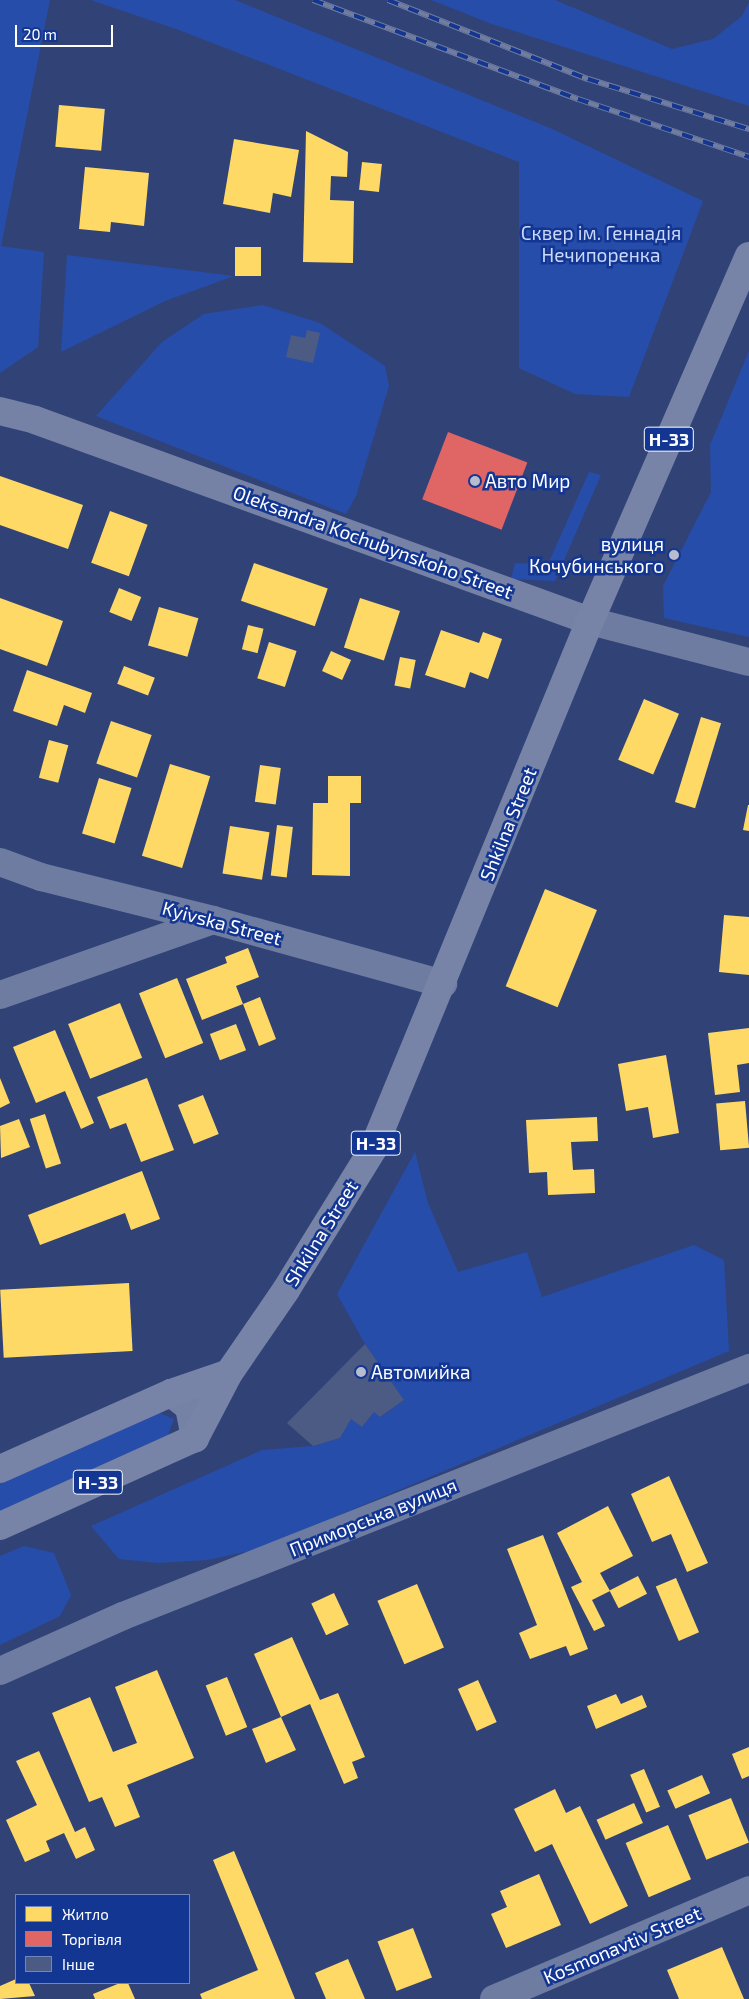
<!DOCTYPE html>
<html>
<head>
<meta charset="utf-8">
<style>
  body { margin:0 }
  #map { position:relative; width:749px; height:1999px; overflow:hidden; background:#314376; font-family:"Exo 2",sans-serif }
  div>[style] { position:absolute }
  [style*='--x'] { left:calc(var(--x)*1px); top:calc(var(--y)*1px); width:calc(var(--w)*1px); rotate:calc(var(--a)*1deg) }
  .green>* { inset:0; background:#274daa }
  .homes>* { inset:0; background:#ffd966; transform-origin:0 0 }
  .shops>* { inset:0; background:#e06666; transform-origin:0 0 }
  .building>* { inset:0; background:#4c5b84 }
  .street>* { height:28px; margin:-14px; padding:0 14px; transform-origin:14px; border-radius:14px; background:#6e7ca1 }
  .secondary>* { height:28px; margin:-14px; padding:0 14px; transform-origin:14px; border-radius:14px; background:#7582a5 }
  .primary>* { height:28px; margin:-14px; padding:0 14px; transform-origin:14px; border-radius:14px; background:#7884a7 }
  .rail>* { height:5.5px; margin-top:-2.75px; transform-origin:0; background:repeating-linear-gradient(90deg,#143693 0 11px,#707da1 0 22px); box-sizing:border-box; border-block:1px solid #707da1 }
  .dots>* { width:14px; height:14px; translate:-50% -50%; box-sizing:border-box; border:2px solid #143693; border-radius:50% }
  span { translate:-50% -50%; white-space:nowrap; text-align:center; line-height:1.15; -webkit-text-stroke:5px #143693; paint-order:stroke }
  .shield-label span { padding:1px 4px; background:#143693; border:1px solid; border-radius:4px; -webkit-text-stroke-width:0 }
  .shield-label { font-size:18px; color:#fff; font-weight:700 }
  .park-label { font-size:19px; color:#cad8fc }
  .poi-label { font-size:19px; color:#fff }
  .left { translate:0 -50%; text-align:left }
  .right { translate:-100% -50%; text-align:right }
  .street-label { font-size:19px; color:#fff }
  .legend { position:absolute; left:15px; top:1894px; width:175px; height:90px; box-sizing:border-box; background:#143693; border:1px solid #7286be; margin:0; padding:6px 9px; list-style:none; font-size:15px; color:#fff }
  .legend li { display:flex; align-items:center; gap:10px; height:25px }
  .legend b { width:25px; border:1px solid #7286be }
  .scale { position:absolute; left:15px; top:25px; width:98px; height:22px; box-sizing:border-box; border:2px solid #fff; border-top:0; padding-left:6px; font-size:15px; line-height:18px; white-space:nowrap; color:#fff; -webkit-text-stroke:4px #143693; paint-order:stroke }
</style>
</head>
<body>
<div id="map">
  <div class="green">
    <i style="clip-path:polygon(0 0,50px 0,1px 246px,44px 252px,38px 347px,0 373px)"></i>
    <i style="clip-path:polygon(91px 0,235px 0,550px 128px,703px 201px,629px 397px,575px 394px,519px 368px,519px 162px,179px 30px)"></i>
    <i style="clip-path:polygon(431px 0,555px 0,672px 49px,713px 39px,742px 16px,749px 2px,749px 106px,492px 24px)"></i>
    <i style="clip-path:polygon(67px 255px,234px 276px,165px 301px,61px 352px)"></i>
    <i style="clip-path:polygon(263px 305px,320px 323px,385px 366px,389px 386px,356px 496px,346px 514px,96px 416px,162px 342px,204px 314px)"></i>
    <i style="clip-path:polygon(749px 351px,749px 637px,664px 618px,663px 586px,711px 492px,710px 445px)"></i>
    <i style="clip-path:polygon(589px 472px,601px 475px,555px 581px,511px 579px,515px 563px,548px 564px)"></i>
    <i style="clip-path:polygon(415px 1152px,428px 1203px,458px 1272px,527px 1252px,542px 1297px,694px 1245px,724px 1260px,729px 1351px,259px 1549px,207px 1560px,158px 1563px,119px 1559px,91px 1526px,262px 1450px,313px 1446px,340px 1438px,351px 1419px,362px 1427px,374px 1412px,381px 1417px,404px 1400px,365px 1344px,337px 1294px)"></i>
    <i style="clip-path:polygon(157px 1412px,174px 1419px,168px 1435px,0 1511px,0 1483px)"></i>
    <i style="clip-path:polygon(24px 1546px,54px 1553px,71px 1595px,60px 1616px,0 1645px,0 1556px)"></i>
  </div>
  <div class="homes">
    <i style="left:59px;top:105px;width:46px;height:42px;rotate:5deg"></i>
    <i style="clip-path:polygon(306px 131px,348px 152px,347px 177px,331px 176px,330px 200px,354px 201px,353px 263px,303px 262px)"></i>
    <i style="clip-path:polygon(234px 139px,299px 150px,291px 197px,273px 193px,270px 213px,223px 204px)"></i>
    <i style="left:362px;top:162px;width:20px;height:28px;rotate:6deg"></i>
    <i style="clip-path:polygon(85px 167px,149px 173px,144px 226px,111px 222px,110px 232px,79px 229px)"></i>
    <i style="left:235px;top:247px;width:26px;height:29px"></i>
    <i style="clip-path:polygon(0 476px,83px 505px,68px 549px,0 525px)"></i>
    <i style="left:110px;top:511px;width:40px;height:55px;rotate:20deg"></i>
    <i style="left:254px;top:563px;width:78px;height:40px;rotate:19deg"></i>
    <i style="left:119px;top:588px;width:24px;height:26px;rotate:22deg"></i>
    <i style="clip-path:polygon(0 598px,63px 621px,47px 666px,0 649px)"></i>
    <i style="left:360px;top:598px;width:42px;height:52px;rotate:18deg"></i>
    <i style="left:159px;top:607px;width:41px;height:40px;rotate:16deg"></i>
    <i style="left:248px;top:625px;width:16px;height:25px;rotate:14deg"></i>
    <i style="clip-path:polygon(441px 630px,479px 643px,483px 632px,502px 639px,488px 679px,470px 672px,465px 688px,425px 675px)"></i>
    <i style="left:269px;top:642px;width:29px;height:38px;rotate:18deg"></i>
    <i style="left:331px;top:651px;width:22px;height:22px;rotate:24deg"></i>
    <i style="left:400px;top:657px;width:16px;height:29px;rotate:11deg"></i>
    <i style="left:124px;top:666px;width:33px;height:19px;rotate:21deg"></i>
    <i style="clip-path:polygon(27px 670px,92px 693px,85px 713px,64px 705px,57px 726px,13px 711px)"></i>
    <i style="left:644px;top:699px;width:38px;height:66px;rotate:23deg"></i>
    <i style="left:701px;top:717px;width:21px;height:89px;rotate:17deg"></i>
    <i style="left:111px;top:721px;width:43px;height:45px;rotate:19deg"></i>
    <i style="left:49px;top:740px;width:20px;height:39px;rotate:15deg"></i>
    <i style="left:170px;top:764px;width:42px;height:96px;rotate:17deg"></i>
    <i style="left:260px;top:765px;width:21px;height:37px;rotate:8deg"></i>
    <i style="clip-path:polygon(328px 776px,361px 776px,361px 803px,350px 803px,350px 876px,312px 875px,313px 803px,328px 803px)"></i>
    <i style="left:99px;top:778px;width:34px;height:58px;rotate:17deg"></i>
    <i style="clip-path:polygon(748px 805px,749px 805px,749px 831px,743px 830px)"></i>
    <i style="left:277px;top:825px;width:16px;height:51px;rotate:7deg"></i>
    <i style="left:230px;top:826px;width:40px;height:48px;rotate:9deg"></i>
    <i style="left:545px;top:889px;width:56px;height:105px;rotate:22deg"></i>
    <i style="clip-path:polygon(724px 915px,749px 917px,749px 975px,719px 972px)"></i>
    <i style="clip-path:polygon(248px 948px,259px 977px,236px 986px,243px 1004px,260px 997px,276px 1039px,259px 1046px,243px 1004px,202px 1020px,186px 979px,227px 963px,225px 957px)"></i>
    <i style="left:177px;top:978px;width:70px;height:41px;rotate:68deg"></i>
    <i style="left:120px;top:1003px;width:59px;height:56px;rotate:68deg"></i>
    <i style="left:236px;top:1024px;width:28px;height:28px;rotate:69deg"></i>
    <i style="clip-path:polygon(749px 1028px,749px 1063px,737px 1065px,740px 1092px,715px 1095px,708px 1033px)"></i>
    <i style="clip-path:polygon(55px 1030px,94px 1123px,81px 1129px,65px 1091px,36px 1103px,13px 1047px)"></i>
    <i style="clip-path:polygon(666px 1055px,679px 1133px,653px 1138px,648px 1107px,626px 1111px,618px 1064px)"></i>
    <i style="clip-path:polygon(0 1078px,10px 1103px,0 1108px)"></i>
    <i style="clip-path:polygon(147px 1078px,174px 1150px,141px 1162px,126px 1123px,110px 1129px,97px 1097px)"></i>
    <i style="left:203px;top:1095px;width:42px;height:27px;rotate:68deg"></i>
    <i style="left:745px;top:1101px;width:47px;height:29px;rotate:85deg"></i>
    <i style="left:45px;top:1114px;width:52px;height:16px;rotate:72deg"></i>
    <i style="clip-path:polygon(597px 1117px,598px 1141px,571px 1142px,573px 1170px,594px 1169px,595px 1193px,548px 1195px,547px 1172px,529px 1173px,526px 1120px)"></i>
    <i style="clip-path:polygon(19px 1119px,30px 1147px,1px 1158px,0 1126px)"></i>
    <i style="clip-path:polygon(142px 1171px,160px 1219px,131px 1230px,125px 1213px,40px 1245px,28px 1215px)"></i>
    <i style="left:129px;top:1283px;width:68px;height:129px;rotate:87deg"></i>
    <i style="clip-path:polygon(669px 1476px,708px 1563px,687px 1572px,671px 1534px,652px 1542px,631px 1494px)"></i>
    <i style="clip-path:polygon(608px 1506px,633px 1556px,600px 1573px,610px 1591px,592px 1600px,605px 1626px,594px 1631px,571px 1587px,582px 1582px,557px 1533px)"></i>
    <i style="clip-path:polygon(543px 1535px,588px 1649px,570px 1656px,566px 1646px,530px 1659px,519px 1633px,537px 1625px,507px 1549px)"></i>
    <i style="left:638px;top:1576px;width:20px;height:32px;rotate:63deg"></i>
    <i style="left:676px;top:1578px;width:59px;height:22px;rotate:67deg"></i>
    <i style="left:417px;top:1584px;width:69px;height:43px;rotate:67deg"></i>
    <i style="left:334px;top:1593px;width:35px;height:25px;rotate:65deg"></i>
    <i style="clip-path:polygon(292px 1637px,320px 1700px,338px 1693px,365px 1757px,352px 1762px,358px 1778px,344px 1784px,310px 1704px,281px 1717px,296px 1750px,266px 1763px,252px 1729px,281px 1717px,254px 1654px)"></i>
    <i style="clip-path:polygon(157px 1670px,194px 1758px,127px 1785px,140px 1817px,115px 1827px,102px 1797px,89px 1802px,52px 1713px,90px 1697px,113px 1752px,137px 1743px,115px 1687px)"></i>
    <i style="left:227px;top:1677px;width:54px;height:23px;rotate:68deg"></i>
    <i style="left:478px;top:1680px;width:46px;height:22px;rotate:66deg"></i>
    <i style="clip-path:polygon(616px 1694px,621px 1704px,642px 1695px,647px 1707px,596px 1729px,587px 1706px)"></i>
    <i style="clip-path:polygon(749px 1747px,749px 1776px,742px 1779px,732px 1754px)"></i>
    <i style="clip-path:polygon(39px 1751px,75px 1832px,85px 1827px,95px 1850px,76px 1859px,64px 1833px,46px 1841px,50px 1851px,25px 1862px,6px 1820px,37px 1805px,16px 1761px)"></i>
    <i style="left:644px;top:1769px;width:41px;height:15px;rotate:67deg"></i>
    <i style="left:702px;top:1775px;width:20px;height:38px;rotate:66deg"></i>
    <i style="clip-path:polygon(555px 1789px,566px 1813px,580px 1806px,628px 1906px,590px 1924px,552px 1844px,535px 1852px,514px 1809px)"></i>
    <i style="left:731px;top:1798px;width:48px;height:46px;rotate:68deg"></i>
    <i style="left:634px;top:1803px;width:22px;height:41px;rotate:66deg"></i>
    <i style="left:668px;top:1825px;width:59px;height:46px;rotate:67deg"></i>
    <i style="clip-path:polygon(234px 1851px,280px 1962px,295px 1999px,202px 1999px,200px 1994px,258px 1970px,213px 1860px)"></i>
    <i style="clip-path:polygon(539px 1874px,561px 1925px,506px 1948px,491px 1914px,507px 1907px,500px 1891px)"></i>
    <i style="left:413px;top:1928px;width:53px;height:38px;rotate:69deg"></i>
    <i style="clip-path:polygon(722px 1947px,744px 1999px,679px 1999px,667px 1970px)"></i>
    <i style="clip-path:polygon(348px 1959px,365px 1999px,326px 1999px,315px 1973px)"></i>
    <i style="clip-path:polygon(16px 1979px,16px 1983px,29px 1983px,35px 1996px,0 1999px,0 1986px)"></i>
    <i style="clip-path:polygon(120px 1983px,128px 1983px,135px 1999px,95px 1999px,93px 1994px)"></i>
  </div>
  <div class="shops">
    <i style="left:448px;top:432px;width:85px;height:72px;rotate:21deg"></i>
  </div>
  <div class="building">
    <i style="clip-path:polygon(307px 330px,320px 333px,313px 363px,286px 357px,291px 335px,305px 338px)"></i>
    <i style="clip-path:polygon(365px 1344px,404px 1400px,380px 1417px,374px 1412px,362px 1427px,351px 1419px,340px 1438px,313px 1446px,287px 1423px)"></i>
  </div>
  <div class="street">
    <i style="--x:590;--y:621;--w:164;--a:14.5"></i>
    <i style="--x:0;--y:862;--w:44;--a:20.1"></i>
    <i style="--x:41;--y:877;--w:177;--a:14"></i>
    <i style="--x:213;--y:920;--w:239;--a:15.5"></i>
    <i style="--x:0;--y:995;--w:226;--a:-19.4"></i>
    <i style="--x:0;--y:1671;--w:135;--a:-24.1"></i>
    <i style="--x:123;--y:1616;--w:673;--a:-21.61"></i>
    <i style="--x:494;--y:1999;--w:277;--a:-23.1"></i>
  </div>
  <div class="secondary">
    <i style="--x:0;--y:411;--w:36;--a:14"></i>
    <i style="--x:35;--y:420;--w:590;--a:19.91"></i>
    <i style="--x:171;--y:1393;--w:23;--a:38"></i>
    <i style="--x:189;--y:1407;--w:32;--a:79"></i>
  </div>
  <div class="primary">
    <i style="--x:0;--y:1469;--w:187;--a:-24"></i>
    <i style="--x:171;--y:1393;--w:61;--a:-19"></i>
    <i style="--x:0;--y:1526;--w:214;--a:-24.3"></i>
    <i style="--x:195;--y:1438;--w:73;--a:-62.4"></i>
    <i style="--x:229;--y:1373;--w:101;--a:-55.5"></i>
    <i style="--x:286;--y:1290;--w:166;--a:-58.3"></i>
    <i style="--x:373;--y:1149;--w:571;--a:-67.66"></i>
    <i style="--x:590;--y:621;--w:398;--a:-66.5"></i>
  </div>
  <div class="rail">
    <i style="--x:313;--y:0;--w:283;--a:20.5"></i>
    <i style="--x:578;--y:99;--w:181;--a:18.7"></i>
    <i style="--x:388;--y:0;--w:215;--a:21.6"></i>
    <i style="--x:588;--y:79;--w:169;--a:17.3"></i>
  </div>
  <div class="dots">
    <i style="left:475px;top:481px;background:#b7bdcf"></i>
    <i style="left:674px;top:555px;background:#b7bdcf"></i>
    <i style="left:361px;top:1372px;background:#b7bdcf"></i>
  </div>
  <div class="shield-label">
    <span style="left:669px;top:439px">Н-33</span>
    <span style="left:376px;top:1143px">Н-33</span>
    <span style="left:98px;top:1482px">Н-33</span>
  </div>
  <div class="park-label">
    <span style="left:601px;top:244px">Сквер ім. Геннадія<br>Нечипоренка</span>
  </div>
  <div class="poi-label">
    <span class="left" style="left:485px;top:481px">Авто Мир</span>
    <span class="right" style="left:664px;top:555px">вулиця<br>Кочубинського</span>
    <span class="left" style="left:371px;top:1372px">Автомийка</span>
  </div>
  <div class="street-label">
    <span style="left:373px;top:542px;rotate:20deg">Oleksandra Kochubynskoho Street</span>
    <span style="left:508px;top:824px;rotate:-68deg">Shkilna Street</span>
    <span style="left:222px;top:923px;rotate:15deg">Kyivska Street</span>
    <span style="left:321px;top:1233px;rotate:-58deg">Shkilna Street</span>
    <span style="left:373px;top:1517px;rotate:-22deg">Приморська вулиця</span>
    <span style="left:622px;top:1945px;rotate:-23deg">Kosmonavtiv Street</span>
  </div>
  <ul class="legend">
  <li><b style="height:14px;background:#ffd966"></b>Житло</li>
  <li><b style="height:14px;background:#e06666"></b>Торгівля</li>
  <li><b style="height:14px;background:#4c5b84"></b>Інше</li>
  </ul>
  <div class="scale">20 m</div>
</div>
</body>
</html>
